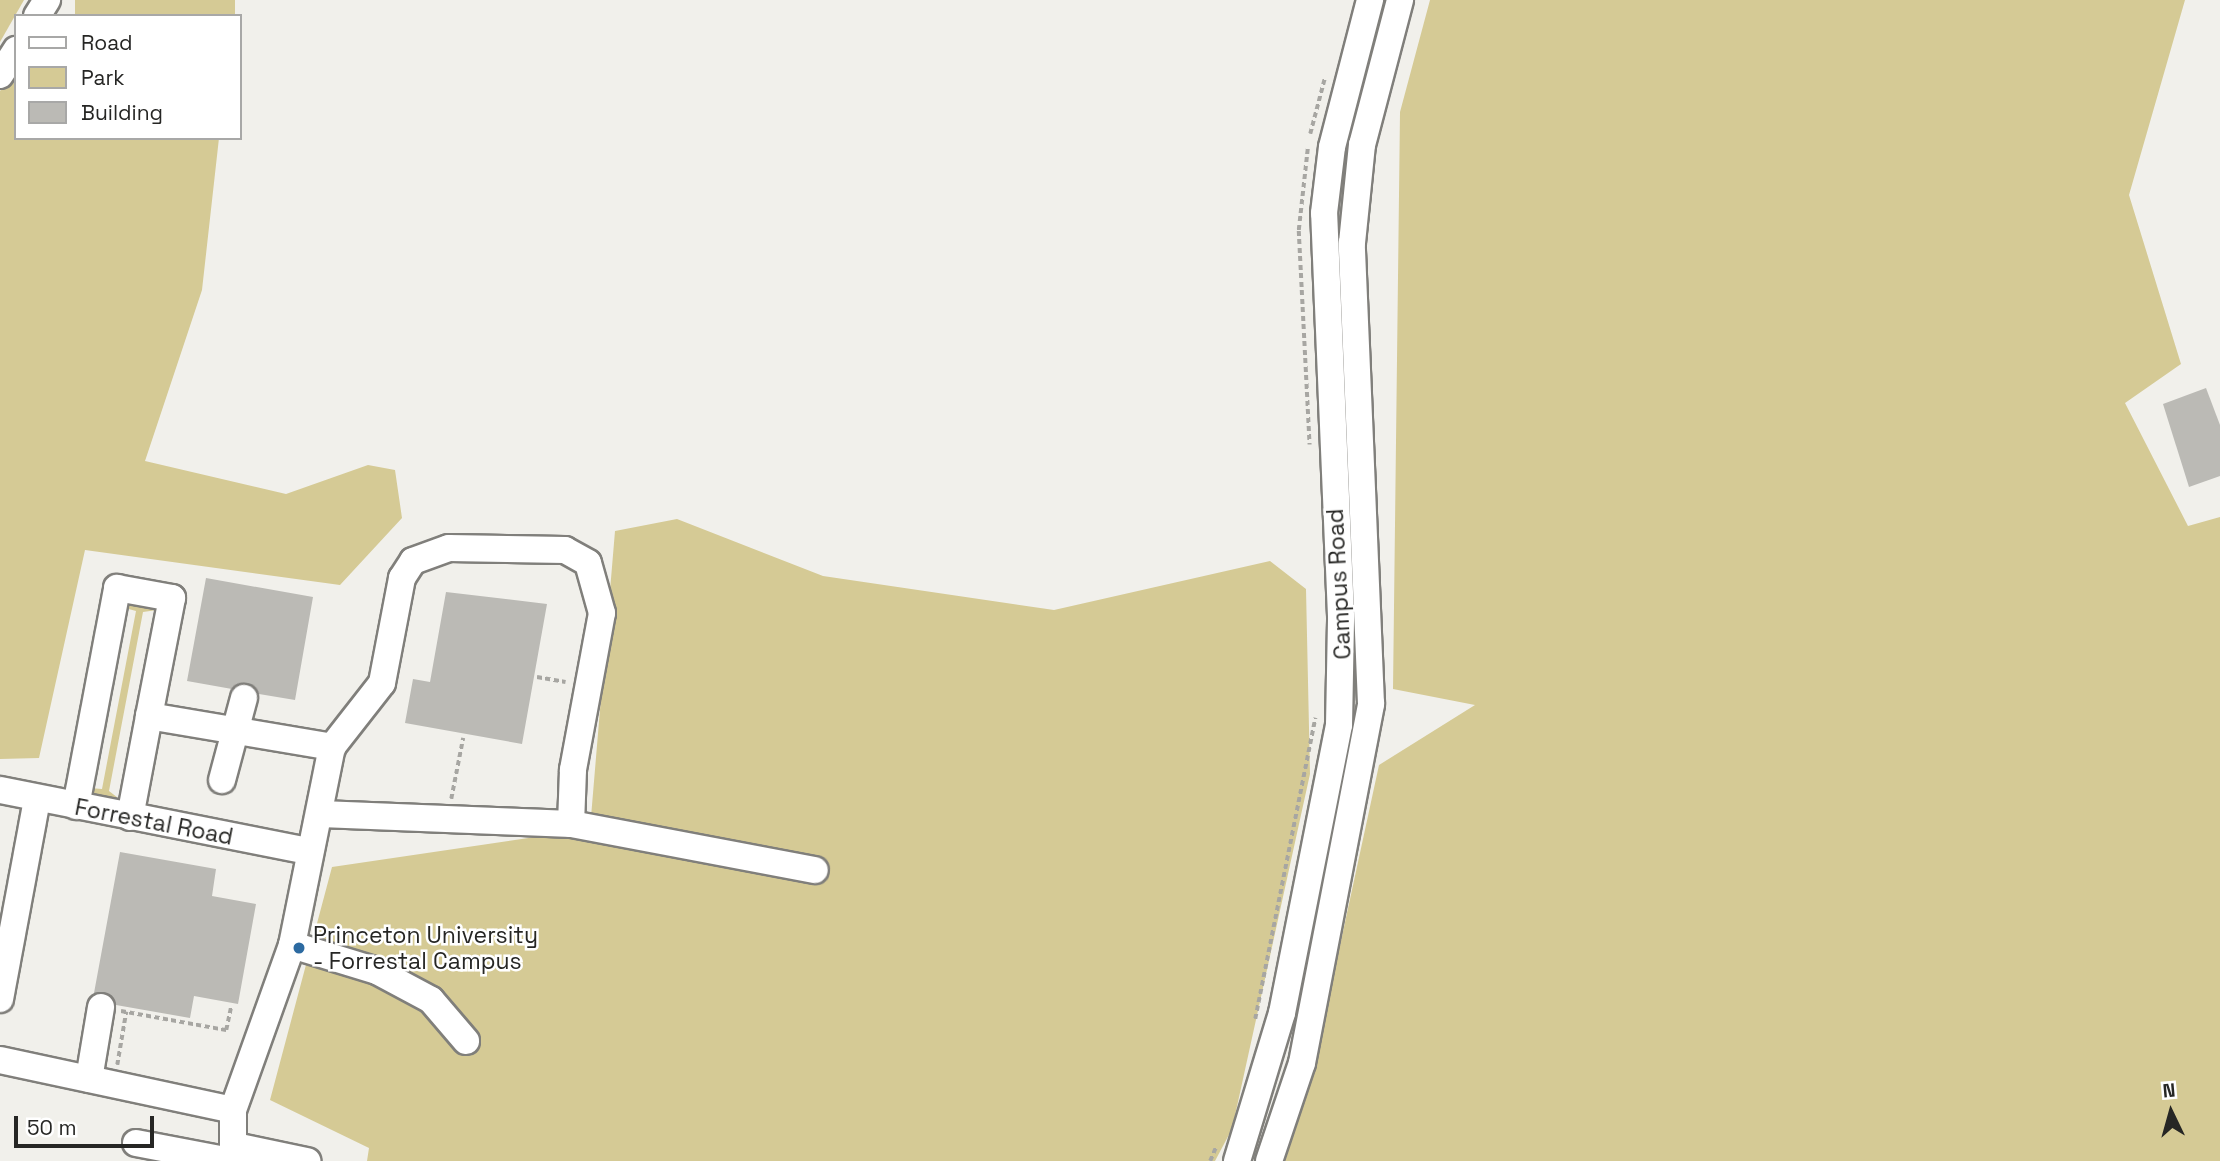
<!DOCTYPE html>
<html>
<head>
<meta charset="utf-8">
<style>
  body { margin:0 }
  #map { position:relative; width:2220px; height:1161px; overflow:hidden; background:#f1f0eb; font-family:"Space Grotesk",sans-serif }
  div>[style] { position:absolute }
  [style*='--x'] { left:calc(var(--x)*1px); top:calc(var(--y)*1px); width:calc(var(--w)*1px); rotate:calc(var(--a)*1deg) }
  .green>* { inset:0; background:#d5ca95; transform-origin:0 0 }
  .building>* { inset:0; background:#bbbab5 }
  .path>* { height:3.5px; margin-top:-1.75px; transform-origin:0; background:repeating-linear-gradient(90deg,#a7a6a2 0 5px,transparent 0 8.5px) }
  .roads { filter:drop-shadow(2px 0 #807f7b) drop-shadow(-2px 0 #807f7b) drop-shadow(0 2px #807f7b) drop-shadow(0 -2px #807f7b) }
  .minor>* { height:26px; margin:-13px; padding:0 13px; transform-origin:13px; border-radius:13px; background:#fff }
  .dots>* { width:19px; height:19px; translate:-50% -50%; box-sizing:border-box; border:4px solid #fff; border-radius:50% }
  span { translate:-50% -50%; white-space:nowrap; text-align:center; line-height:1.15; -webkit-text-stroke:5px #fff; paint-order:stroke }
  .street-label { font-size:23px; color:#262624 }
  .poi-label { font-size:23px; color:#262624 }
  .left { translate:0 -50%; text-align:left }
  .legend { position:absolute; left:14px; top:14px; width:228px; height:126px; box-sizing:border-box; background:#fff; border:2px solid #a8a8a7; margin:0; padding:9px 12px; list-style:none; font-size:21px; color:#262624 }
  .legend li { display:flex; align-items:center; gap:14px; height:35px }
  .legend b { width:35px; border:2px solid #a8a8a7 }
  .north { position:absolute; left:2136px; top:1077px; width:70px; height:70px; -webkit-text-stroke:5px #fff; paint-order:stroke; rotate:355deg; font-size:19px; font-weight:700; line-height:28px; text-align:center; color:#262624 }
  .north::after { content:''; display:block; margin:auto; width:24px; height:32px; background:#262624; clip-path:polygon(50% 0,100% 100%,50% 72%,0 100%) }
  .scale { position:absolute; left:14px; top:1116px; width:140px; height:32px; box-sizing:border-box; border:4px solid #262624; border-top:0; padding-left:9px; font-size:21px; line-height:24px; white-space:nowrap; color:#262624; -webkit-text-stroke:5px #fff; paint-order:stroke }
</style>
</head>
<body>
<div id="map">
  <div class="green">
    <i style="clip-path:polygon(0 0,24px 0,0 42px)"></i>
    <i style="left:75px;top:0;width:160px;height:21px"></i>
    <i style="clip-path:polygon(1430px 0,2185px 0,2129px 195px,2181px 364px,2125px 403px,2188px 526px,2220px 517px,2220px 1161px,1284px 1161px,1315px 1061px,1379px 765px,1475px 705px,1393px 689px,1400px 112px)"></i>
    <i style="clip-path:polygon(16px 72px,16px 138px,219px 138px,202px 290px,145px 461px,286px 494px,368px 465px,395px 470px,402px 518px,340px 585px,85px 550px,39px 758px,0 759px,0 91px)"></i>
    <i style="clip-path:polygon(677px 519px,823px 576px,1054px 610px,1270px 561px,1306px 589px,1310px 774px,1232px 1129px,1215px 1161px,367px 1161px,369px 1148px,270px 1100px,332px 867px,590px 829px,615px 531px)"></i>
    <i style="clip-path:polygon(126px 602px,157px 610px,143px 612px,109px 791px,122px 801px,89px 798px,90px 788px,102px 789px,136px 611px,125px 608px)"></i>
  </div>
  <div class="building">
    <i style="clip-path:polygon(2206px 388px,2220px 425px,2220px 476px,2189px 487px,2163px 404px)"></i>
    <i style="clip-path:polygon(206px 578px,313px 597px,295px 700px,259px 694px,247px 683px,232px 689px,187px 681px)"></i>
    <i style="clip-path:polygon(446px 592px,547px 604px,522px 744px,405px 723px,413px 679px,430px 682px)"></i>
    <i style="clip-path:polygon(120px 852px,216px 869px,212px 896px,256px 904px,238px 1004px,194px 996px,190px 1018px,116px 1005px,110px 994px,94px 993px)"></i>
  </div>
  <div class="path">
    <i style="--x:1310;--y:134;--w:59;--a:-75.3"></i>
    <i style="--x:1308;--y:149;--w:82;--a:96.3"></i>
    <i style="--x:1299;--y:231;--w:214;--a:87.1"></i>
    <i style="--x:537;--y:677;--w:29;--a:10"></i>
    <i style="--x:451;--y:799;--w:62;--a:-78.9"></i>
    <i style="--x:121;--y:1011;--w:107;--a:10.3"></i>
    <i style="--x:226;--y:1030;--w:25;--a:-78"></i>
    <i style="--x:1255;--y:1019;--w:307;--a:-78.7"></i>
    <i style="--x:117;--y:1065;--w:54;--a:-80.4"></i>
    <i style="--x:1210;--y:1161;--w:15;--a:-67"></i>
  </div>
  <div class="roads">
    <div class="minor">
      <i style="--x:37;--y:16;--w:19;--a:-58"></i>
      <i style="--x:0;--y:75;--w:30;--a:-57"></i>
      <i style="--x:222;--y:780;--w:85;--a:-75"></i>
      <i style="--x:0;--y:790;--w:315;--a:11.2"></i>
      <i style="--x:76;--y:806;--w:222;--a:-79.3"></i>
      <i style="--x:117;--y:588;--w:56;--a:10.3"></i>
      <i style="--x:172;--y:598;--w:120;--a:101"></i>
      <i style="--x:130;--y:817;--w:103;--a:-79.3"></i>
      <i style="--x:149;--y:716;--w:186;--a:9.6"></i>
      <i style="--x:571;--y:824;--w:248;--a:10.7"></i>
      <i style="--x:292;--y:945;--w:89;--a:17"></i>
      <i style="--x:377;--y:971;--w:61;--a:28.2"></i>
      <i style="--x:431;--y:1000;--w:54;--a:49.5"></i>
      <i style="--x:0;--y:999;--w:203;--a:-79.5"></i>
      <i style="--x:0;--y:1060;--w:238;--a:12.1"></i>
      <i style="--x:89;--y:1079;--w:73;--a:-80.5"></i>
      <i style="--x:136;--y:1143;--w:96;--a:10.8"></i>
      <i style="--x:235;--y:1146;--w:74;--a:11.8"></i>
      <i style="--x:233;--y:1161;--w:51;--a:-90"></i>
      <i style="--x:233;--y:1110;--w:175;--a:-70.3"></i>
      <i style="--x:292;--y:945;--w:202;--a:-78.6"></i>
      <i style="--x:332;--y:747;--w:81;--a:-52"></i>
      <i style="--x:382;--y:683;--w:107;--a:-79.2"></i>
      <i style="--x:402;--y:578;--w:20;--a:-57"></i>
      <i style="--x:413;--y:561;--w:38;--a:-20"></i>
      <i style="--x:449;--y:548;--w:116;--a:1"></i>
      <i style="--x:565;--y:550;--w:26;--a:29"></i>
      <i style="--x:588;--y:563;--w:52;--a:74.4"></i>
      <i style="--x:602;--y:613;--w:160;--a:100.5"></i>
      <i style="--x:573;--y:770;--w:54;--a:92.1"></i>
      <i style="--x:571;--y:824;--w:250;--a:-177.7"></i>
      <i style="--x:1237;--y:1161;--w:155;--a:-73.1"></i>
      <i style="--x:1282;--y:1013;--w:294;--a:-78.8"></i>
      <i style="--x:1339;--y:725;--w:109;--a:-88.9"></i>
      <i style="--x:1341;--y:616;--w:403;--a:-92.4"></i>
      <i style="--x:1324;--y:213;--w:66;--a:-83.1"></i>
      <i style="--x:1332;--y:147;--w:152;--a:-75.5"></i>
      <i style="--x:1269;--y:1161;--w:103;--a:-71.4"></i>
      <i style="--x:1302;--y:1063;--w:366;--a:-79.1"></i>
      <i style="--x:1371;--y:704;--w:461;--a:-92.4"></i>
      <i style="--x:1352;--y:243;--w:99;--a:-84.2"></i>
      <i style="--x:1362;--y:145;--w:150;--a:-75.3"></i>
    </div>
  </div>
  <div class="dots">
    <i style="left:299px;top:948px;background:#2c6aa1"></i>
  </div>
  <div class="street-label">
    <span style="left:1339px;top:584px;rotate:-93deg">Campus Road</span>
    <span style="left:154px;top:822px;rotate:11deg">Forrestal Road</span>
  </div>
  <div class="poi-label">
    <span class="left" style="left:313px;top:948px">Princeton University<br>- Forrestal Campus</span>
  </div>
  <ul class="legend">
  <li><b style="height:9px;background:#fff"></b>Road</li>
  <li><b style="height:19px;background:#d5ca95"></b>Park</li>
  <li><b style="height:19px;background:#bbbab5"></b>Building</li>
  </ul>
  <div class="north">N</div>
  <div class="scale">50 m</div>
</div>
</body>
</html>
